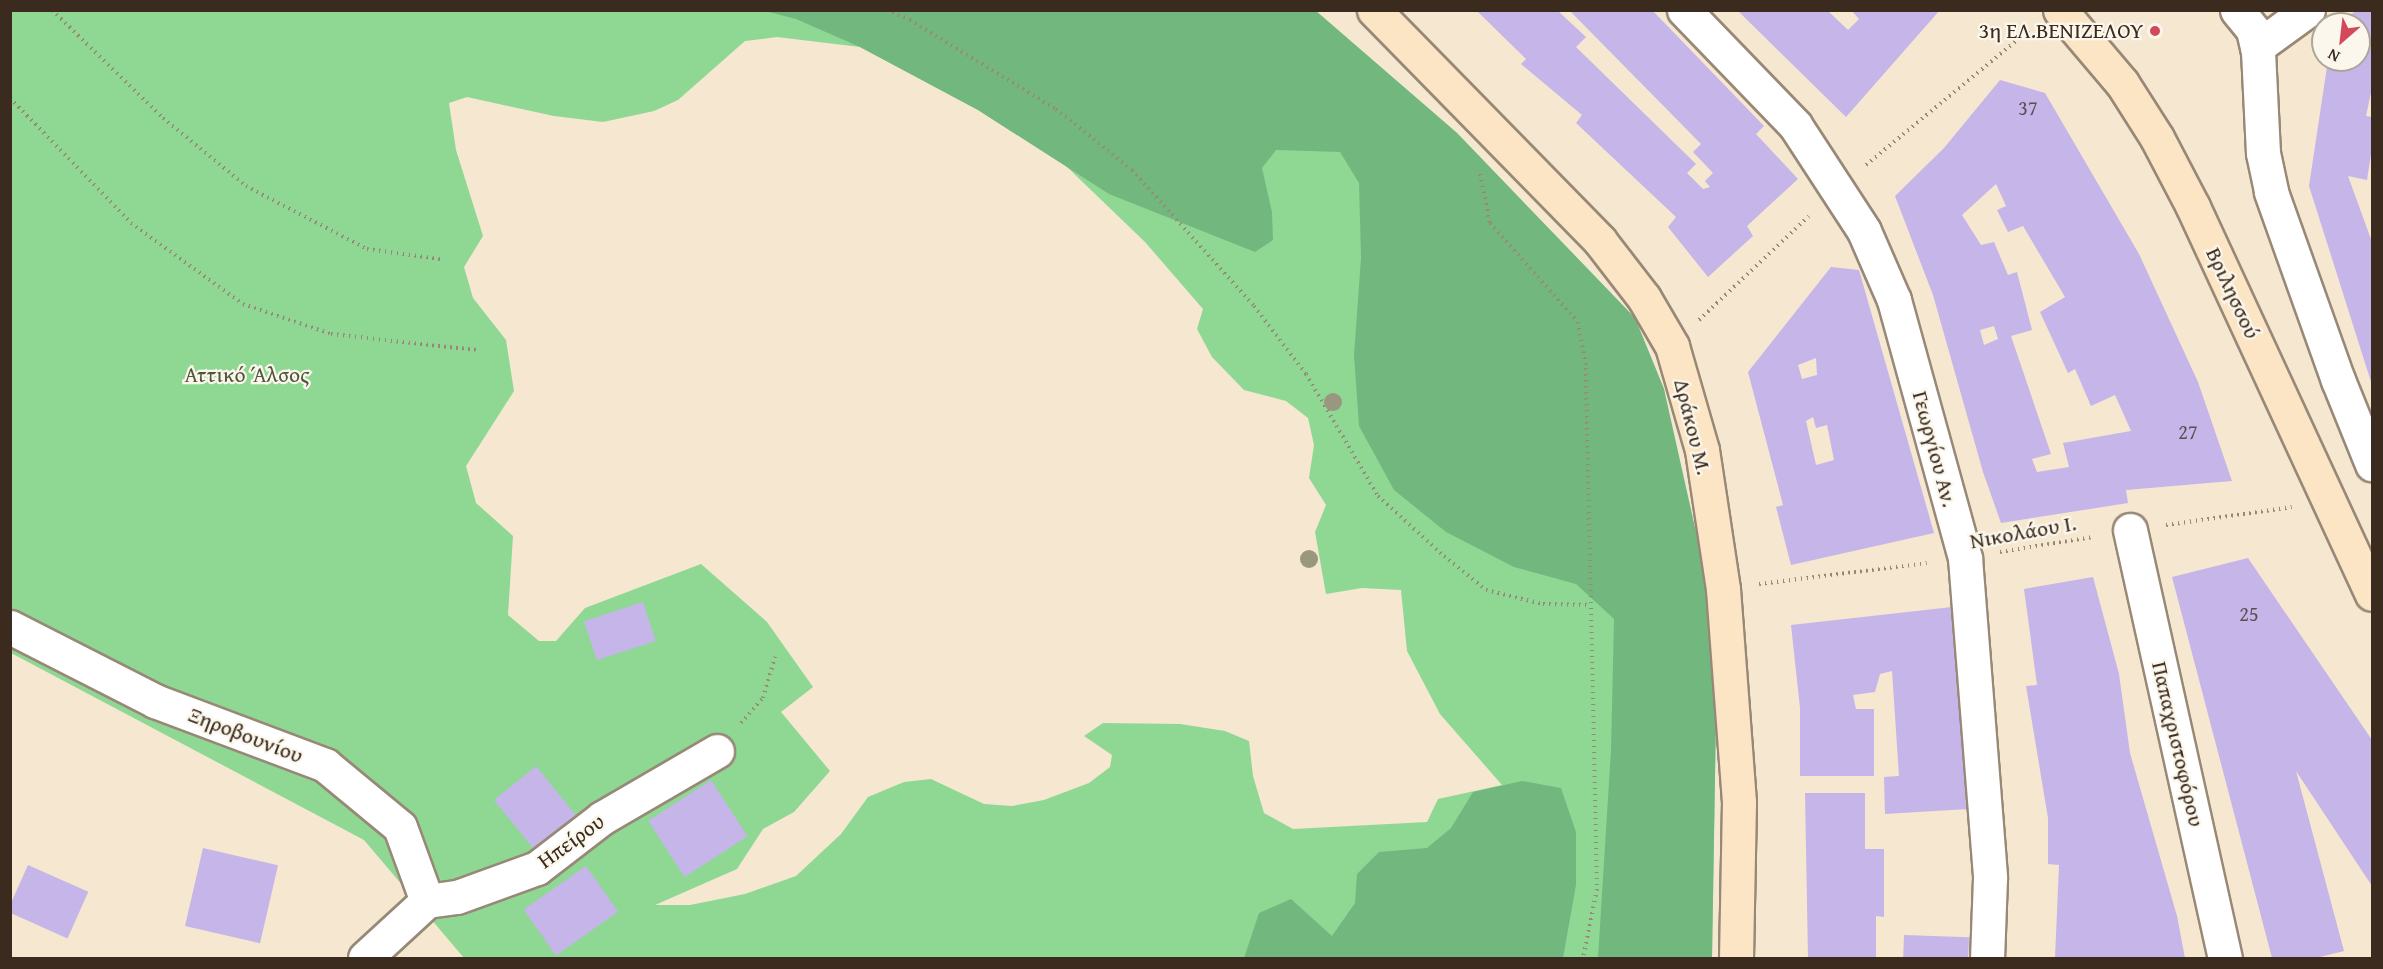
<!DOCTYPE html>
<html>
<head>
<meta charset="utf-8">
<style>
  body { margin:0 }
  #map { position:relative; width:2383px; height:969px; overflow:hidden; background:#f5e7d0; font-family:"Gentium Book Plus",serif }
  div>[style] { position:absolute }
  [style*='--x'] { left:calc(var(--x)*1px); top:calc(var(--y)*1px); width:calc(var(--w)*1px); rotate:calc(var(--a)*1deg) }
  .green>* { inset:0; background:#8ed894 }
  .forest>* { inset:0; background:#72b87e }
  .building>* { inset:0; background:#c6b5e8; transform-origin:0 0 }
  .path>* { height:4px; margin-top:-2px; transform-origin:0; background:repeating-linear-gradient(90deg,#988877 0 1.5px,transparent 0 6px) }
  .roads { filter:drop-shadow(2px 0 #988877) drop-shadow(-2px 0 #988877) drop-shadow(0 2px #988877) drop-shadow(0 -2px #988877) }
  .street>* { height:33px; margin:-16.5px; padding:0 16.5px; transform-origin:16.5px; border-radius:16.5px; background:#fff }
  .secondary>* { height:33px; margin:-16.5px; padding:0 16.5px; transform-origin:16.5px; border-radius:16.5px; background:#fce5c4 }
  .trees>* { width:18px; height:18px; margin:-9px; border-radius:50%; background:#9a977f }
  .dots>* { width:16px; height:16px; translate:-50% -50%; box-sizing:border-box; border:3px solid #fbf7ec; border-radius:50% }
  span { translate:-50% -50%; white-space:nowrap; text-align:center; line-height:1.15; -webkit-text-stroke:4.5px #fbf7ec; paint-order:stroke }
  .number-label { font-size:20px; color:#5e4d50 }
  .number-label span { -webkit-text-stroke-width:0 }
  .poi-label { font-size:22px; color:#3b2a1e }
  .right { translate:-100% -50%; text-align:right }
  .street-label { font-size:22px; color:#3b2a1e }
  .park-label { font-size:22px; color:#50563c }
  .frame { position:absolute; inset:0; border:12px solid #3b2a1e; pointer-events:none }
  .north { position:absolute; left:2311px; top:12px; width:60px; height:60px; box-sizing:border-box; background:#fbf7ec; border:2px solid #aea59a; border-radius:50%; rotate:208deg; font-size:16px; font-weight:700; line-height:24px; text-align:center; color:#3b2a1e }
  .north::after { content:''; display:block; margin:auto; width:21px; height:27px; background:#d1495b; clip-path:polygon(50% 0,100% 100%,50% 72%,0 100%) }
</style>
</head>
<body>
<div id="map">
  <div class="green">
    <i style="clip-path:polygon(evenodd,10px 11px,1316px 11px,1457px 133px,1635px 318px,1664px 389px,1716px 716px,1712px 958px,464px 958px,364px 840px,11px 653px,10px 11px,777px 37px,860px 47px,978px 110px,1066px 166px,1145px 242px,1203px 309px,1197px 329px,1212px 357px,1244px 390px,1286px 401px,1308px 418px,1314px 445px,1309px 478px,1326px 505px,1315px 532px,1326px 594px,1362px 588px,1401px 590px,1407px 651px,1440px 714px,1502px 785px,1438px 799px,1427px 822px,1293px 829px,1264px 813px,1253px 776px,1249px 741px,1225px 731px,1180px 724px,1103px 723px,1084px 736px,1112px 755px,1110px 767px,1089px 783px,1044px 800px,1012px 806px,984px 804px,931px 779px,904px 782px,868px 797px,841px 834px,796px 876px,745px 894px,690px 905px,655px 905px,737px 869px,763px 829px,794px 812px,830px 771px,781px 712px,813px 687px,767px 622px,701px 564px,585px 608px,556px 641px,539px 641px,508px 615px,513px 536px,476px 503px,466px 466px,514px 391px,506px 340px,473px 298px,464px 267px,483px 236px,456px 150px,449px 103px,467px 97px,554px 116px,603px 122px,654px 111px,678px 100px,745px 41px,777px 37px)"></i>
  </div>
  <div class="forest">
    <i style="clip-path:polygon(765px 11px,1316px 11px,1457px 133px,1635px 318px,1664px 389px,1705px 572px,1716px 716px,1712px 958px,1598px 958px,1611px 750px,1614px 619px,1576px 584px,1514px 567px,1446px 532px,1394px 490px,1359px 426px,1354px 355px,1361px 258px,1359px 183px,1340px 152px,1276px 150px,1262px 168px,1272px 212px,1273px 240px,1255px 252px,1109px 194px,978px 110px,860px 47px,796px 19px)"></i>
    <i style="clip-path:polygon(1522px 781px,1561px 788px,1576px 832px,1576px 885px,1563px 958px,1244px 958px,1259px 913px,1291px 899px,1332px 936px,1355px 903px,1357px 874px,1379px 852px,1427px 848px,1451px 828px,1473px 792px)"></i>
  </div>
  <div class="building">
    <i style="clip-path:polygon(1476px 10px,1557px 10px,1586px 37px,1576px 47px,1696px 164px,1687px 173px,1703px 189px,1710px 187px,1705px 181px,1713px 173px,1693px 152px,1701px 144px,1569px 10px,1652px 10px,1764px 126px,1756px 134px,1798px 179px,1747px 226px,1753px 236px,1708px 277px,1668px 227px,1676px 217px,1576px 123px,1582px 115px,1521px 64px,1526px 59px)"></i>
    <i style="clip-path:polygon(1737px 10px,1827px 10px,1848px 30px,1859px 19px,1851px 10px,1940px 10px,1846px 117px)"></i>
    <i style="clip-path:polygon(2357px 10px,2372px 12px,2372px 88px,2366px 116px,2372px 117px,2372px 148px,2367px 180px,2348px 176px,2372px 242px,2372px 385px,2309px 186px,2328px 60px,2359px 60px,2359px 24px,2338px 24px)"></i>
    <i style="clip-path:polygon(evenodd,2000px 80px,2045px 93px,2139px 254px,2198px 382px,2232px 481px,2126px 490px,2128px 503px,2001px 523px,1983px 472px,1933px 295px,1895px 196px,1944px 148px,2000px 80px,1996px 184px,2006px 206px,1997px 210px,2008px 232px,2023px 226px,2065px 297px,2040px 312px,2068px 373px,2075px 369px,2091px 406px,2115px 395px,2131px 431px,2063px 443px,2069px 467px,2037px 472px,2032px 459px,2051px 454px,2011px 336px,2032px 330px,2017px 272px,2008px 275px,1994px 242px,1981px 245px,1962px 215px,1996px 184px,2000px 80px,1994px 326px,1998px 339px,1984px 345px,1980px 330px,1994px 326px)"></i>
    <i style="clip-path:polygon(evenodd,1831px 267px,1859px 270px,1934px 533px,1791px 565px,1776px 507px,1783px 505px,1748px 372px,1831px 267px,1816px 358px,1817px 375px,1802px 379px,1798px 365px,1816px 358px,1831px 267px,1813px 417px,1816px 428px,1827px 425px,1834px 460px,1816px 465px,1806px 421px,1813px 417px)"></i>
    <i style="clip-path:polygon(2248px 558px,2372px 740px,2372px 886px,2296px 771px,2344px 951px,2316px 958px,2272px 958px,2172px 577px)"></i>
    <i style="clip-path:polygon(2093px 577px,2119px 674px,2130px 753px,2177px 916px,2185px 958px,2055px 958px,2059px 865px,2048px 864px,2048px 818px,2026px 686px,2037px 685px,2024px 589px)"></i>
    <i style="left:643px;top:602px;width:41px;height:62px;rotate:72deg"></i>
    <i style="clip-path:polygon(1952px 607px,1960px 667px,1968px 809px,1885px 814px,1884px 777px,1899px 776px,1892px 671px,1880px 674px,1875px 692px,1853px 695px,1856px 709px,1874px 709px,1874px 776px,1800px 776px,1800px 708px,1791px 625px)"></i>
    <i style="left:536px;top:766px;width:66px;height:54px;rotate:51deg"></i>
    <i style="left:711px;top:780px;width:67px;height:75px;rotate:57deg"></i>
    <i style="clip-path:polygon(1805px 793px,1865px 793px,1865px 849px,1884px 849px,1884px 917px,1876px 916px,1876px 958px,1808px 958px)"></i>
    <i style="left:203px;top:848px;width:77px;height:80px;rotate:13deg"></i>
    <i style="left:28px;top:865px;width:66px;height:51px;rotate:24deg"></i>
    <i style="left:586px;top:866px;width:56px;height:76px;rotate:55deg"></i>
    <i style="left:1904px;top:935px;width:65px;height:23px;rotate:2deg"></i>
  </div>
  <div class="path">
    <i style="--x:52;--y:10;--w:155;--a:44.2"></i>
    <i style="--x:163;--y:118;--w:107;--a:39.3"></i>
    <i style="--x:246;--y:186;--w:136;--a:27.5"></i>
    <i style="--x:367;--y:249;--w:74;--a:7.8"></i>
    <i style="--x:887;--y:10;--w:25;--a:23"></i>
    <i style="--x:910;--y:20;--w:171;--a:31.4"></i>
    <i style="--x:1056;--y:109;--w:97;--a:38.8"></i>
    <i style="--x:1132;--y:170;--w:183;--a:48.1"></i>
    <i style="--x:1254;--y:306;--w:86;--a:52.6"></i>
    <i style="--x:1306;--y:374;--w:142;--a:59.5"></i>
    <i style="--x:1378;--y:496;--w:89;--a:42.3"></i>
    <i style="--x:1444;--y:556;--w:54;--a:39"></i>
    <i style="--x:1486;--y:590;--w:59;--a:13.8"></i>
    <i style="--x:1543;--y:604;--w:47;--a:1.2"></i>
    <i style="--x:10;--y:98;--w:174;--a:45.9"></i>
    <i style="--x:131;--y:223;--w:138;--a:35.9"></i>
    <i style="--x:243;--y:304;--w:93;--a:18.8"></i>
    <i style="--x:331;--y:334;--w:146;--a:6.3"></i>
    <i style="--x:1866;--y:165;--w:212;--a:-39.6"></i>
    <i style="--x:1480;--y:174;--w:50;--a:78.5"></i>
    <i style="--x:1490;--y:223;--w:132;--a:48.4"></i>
    <i style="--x:1578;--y:322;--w:47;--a:80.1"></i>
    <i style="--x:1586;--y:368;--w:521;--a:88.79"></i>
    <i style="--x:1597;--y:889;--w:70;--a:101.5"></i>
    <i style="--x:1699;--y:320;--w:151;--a:-43.4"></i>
    <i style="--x:2166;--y:525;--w:127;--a:-8.1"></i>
    <i style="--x:2000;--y:552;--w:94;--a:-9.2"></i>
    <i style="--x:1759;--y:584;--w:169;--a:-7.1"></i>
    <i style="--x:741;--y:723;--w:33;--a:-49"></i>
    <i style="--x:763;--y:698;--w:43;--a:-73.7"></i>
  </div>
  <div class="roads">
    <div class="street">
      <i style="--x:1684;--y:10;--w:160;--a:46"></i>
      <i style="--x:1795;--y:125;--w:126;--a:56.9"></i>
      <i style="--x:1864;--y:231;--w:75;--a:66.5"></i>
      <i style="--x:1894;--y:300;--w:268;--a:74.6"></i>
      <i style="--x:1965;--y:558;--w:321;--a:85.5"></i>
      <i style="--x:1990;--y:878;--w:80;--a:92.1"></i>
      <i style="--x:2237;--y:10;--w:26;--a:51"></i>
      <i style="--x:2253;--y:30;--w:22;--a:77"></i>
      <i style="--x:2258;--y:51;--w:102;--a:87.2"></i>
      <i style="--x:2263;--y:153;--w:40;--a:78"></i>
      <i style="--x:2271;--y:192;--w:200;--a:70.4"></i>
      <i style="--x:2338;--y:380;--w:91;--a:68"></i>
      <i style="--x:2257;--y:47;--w:63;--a:-36"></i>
      <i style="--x:2130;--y:530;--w:438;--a:77.5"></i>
      <i style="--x:10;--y:627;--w:163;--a:27"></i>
      <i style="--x:155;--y:701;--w:182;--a:20.6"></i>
      <i style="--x:325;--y:765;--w:97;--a:39.6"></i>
      <i style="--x:400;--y:827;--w:79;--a:70"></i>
      <i style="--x:365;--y:958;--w:84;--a:-42.6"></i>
      <i style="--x:427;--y:901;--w:30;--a:-8"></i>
      <i style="--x:457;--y:897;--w:85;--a:-19.9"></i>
      <i style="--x:537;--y:868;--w:82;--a:-37.6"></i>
      <i style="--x:602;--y:818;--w:133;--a:-30.2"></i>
    </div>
    <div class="secondary">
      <i style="--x:1374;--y:10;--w:323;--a:45.6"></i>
      <i style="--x:1600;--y:241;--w:72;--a:52.3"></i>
      <i style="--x:1644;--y:298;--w:56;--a:59.7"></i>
      <i style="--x:1672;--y:346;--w:108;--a:73.9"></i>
      <i style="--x:1702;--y:450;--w:141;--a:81.4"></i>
      <i style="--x:1723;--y:589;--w:214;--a:85.7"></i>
      <i style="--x:1739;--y:802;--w:156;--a:91.1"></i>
      <i style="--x:2060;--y:10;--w:96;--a:49.7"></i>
      <i style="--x:2122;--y:83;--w:65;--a:57.5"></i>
      <i style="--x:2157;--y:138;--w:78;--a:62.4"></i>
      <i style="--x:2193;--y:207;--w:426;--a:65.2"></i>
    </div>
  </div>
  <div class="trees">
    <i style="left:1333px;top:402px"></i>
    <i style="left:1309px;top:559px"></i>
  </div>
  <div class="dots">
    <i style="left:2155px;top:31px;background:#d1495b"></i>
  </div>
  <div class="number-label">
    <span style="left:2028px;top:107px">37</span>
    <span style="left:2188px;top:431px">27</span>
    <span style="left:2249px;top:613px">25</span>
  </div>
  <div class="poi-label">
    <span class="right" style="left:2143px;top:31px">3η ΕΛ.ΒΕΝΙΖΕΛΟΥ</span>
  </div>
  <div class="street-label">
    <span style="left:2233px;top:293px;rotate:65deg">Βριλησσού</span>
    <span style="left:1693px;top:427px;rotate:76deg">Δράκου Μ.</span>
    <span style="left:1935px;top:449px;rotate:75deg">Γεωργίου Αν.</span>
    <span style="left:2023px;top:532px;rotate:-10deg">Νικολάου Ι.</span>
    <span style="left:246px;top:735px;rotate:21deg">Ξηροβουνίου</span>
    <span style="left:2178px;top:744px;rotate:77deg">Παπαχριστοφόρου</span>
    <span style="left:571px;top:841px;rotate:-36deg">Ηπείρου</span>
  </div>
  <div class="park-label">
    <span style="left:247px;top:375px">Αττικό Άλσος</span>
  </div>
  <div class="frame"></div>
  <div class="north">N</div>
</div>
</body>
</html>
